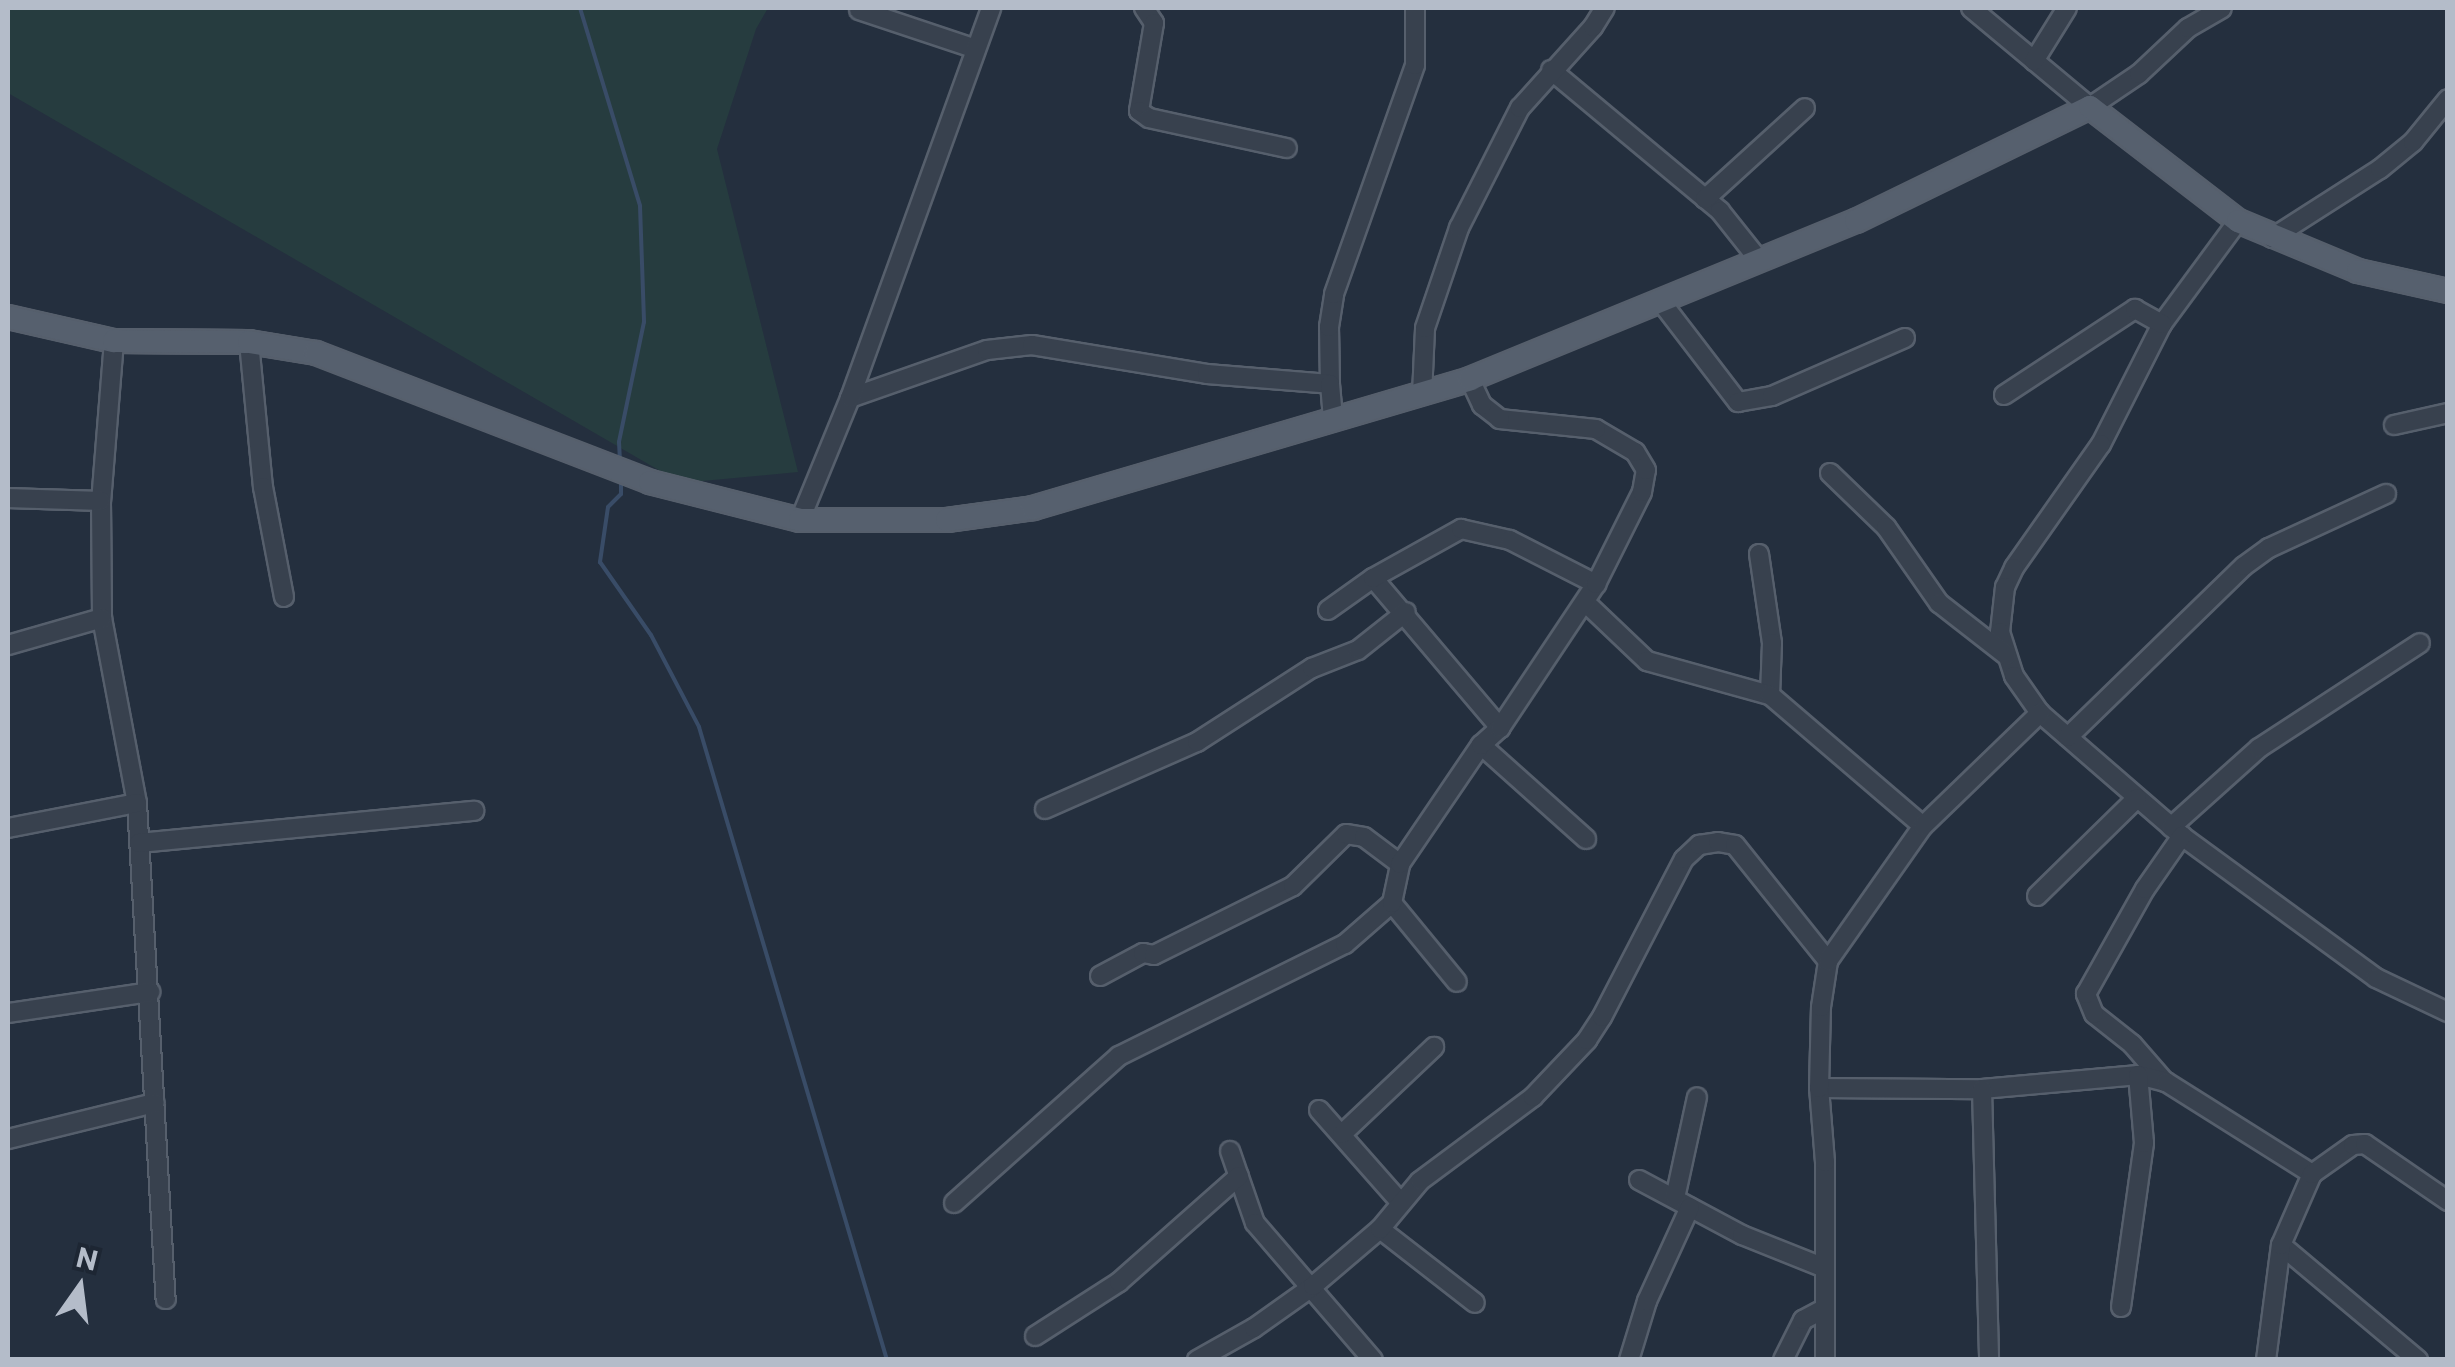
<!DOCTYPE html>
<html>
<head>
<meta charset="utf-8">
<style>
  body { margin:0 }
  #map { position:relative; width:2455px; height:1367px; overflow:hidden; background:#242f3e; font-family:Commissioner,sans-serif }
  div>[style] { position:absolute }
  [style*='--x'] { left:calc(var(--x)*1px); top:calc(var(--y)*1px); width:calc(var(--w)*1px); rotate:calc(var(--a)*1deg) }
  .green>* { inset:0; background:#263c3f }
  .stream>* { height:4px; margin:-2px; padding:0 2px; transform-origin:2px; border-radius:2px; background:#394c67 }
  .roads { filter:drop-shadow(2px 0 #565f6c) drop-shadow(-2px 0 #565f6c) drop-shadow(0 2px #565f6c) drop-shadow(0 -2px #565f6c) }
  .minor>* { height:18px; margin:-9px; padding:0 9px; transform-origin:9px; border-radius:9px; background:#38414e }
  .major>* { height:22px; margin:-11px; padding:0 11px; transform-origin:11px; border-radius:11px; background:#56606e }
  span { translate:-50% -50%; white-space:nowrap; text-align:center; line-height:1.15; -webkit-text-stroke:10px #1d2633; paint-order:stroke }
  .frame { position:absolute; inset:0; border:10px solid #b4bcc9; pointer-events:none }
  .north { position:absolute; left:30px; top:1237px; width:100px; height:100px; -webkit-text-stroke:8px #1d2633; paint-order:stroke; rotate:14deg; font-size:28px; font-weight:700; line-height:40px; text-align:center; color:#b4bcc9 }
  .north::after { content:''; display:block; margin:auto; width:35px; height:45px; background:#b4bcc9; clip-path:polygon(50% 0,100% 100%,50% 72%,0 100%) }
</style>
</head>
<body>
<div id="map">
  <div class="green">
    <i style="clip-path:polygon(8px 8px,768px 8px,756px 29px,717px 149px,798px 472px,681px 483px,8px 93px)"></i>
  </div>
  <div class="stream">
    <i style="--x:580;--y:8;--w:207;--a:73.1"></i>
    <i style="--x:640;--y:206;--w:116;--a:88"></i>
    <i style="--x:644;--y:322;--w:123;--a:101.8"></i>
    <i style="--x:619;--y:442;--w:19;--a:87"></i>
    <i style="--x:621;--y:481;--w:13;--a:90"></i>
    <i style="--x:621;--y:494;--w:18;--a:135"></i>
    <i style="--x:608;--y:507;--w:56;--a:98.3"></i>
    <i style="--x:600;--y:562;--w:89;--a:55.1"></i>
    <i style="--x:651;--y:635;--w:104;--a:62.4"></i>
    <i style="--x:699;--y:727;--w:660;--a:73.46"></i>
  </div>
  <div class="roads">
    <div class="minor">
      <i style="--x:1144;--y:8;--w:18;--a:56"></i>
      <i style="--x:1154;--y:23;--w:89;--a:99.7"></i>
      <i style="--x:1139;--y:111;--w:12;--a:35"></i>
      <i style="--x:1149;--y:118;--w:141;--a:12.3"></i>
      <i style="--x:1971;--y:8;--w:155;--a:39.8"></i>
      <i style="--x:2090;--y:107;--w:59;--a:-34"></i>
      <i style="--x:2139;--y:74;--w:67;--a:-43.2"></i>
      <i style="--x:2188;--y:28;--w:39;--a:-30"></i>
      <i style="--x:859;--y:10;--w:123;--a:18.4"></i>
      <i style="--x:2034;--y:61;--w:62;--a:-58.1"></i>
      <i style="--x:1551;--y:70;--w:220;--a:39.8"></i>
      <i style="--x:1720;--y:211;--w:63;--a:51.5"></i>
      <i style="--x:1705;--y:199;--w:135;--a:-42.3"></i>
      <i style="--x:2238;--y:221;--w:128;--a:126.4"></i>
      <i style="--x:2162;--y:324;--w:135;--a:116.9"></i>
      <i style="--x:2101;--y:444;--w:151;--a:125.1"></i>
      <i style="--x:2014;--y:568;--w:21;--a:115"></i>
      <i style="--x:2005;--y:587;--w:45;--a:96.3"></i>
      <i style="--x:2000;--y:632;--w:46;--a:72.3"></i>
      <i style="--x:2014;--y:676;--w:45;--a:54.9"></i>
      <i style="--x:2040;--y:713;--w:188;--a:40.9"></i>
      <i style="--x:2182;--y:836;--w:240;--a:36.2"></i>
      <i style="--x:2376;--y:978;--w:80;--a:25.3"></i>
      <i style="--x:2272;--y:238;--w:128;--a:-32.6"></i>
      <i style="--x:2380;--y:169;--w:43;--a:-39.3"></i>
      <i style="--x:2413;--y:142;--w:55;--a:-50.9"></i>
      <i style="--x:1662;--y:303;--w:125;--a:52.5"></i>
      <i style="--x:1738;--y:402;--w:35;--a:-10"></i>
      <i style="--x:1772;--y:396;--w:145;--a:-23.6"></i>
      <i style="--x:114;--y:341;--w:161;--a:94.6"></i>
      <i style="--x:101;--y:501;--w:117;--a:89.5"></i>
      <i style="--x:102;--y:618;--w:188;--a:79.3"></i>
      <i style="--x:137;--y:803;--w:497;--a:86.7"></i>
      <i style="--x:249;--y:342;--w:146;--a:84.5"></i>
      <i style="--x:263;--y:487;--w:112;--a:79.2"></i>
      <i style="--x:1330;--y:384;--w:57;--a:-91"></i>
      <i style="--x:1329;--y:327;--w:33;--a:-81"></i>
      <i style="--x:1334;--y:294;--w:243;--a:-70.5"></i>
      <i style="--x:1415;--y:65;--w:57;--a:-90"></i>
      <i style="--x:1422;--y:395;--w:67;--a:-87.4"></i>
      <i style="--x:1425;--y:328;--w:106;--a:-71.2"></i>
      <i style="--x:1459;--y:228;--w:135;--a:-63.1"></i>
      <i style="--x:1520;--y:108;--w:109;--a:-48"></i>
      <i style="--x:1593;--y:27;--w:22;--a:-58"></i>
      <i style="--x:2004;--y:395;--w:157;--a:-33.3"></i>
      <i style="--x:2135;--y:309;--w:31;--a:29"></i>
      <i style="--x:850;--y:398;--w:145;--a:-19.3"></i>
      <i style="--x:987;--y:350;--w:45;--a:-6.3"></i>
      <i style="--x:1032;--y:345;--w:177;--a:9.4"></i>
      <i style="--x:1207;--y:374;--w:123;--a:4.6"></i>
      <i style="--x:1330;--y:384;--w:32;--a:85"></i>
      <i style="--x:2394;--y:425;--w:55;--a:-12.5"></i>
      <i style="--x:1830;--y:473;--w:78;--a:44"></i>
      <i style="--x:1886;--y:527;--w:93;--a:55.1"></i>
      <i style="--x:1939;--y:603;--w:86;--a:37.9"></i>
      <i style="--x:8;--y:498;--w:93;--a:1.8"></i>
      <i style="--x:800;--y:520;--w:132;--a:-67.7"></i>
      <i style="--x:850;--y:398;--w:415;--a:-70.1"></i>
      <i style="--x:1759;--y:554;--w:90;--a:81.7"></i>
      <i style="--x:1772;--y:643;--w:52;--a:92.2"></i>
      <i style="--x:1373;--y:578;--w:197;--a:49.7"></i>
      <i style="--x:1585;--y:602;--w:86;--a:43.6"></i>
      <i style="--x:1647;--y:661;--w:128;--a:15.5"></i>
      <i style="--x:1770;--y:695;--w:201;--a:40.6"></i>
      <i style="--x:1328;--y:610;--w:55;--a:-35.4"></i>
      <i style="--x:1373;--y:578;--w:101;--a:-29.1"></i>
      <i style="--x:1461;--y:529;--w:50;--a:12.7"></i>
      <i style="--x:1510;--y:540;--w:97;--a:27.1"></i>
      <i style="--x:8;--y:645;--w:98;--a:-16"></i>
      <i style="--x:2068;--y:737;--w:245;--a:-44.2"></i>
      <i style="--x:2244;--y:566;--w:31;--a:-36"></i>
      <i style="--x:2269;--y:548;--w:129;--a:-24.8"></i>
      <i style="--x:1481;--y:745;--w:141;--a:41.8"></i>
      <i style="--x:1045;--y:809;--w:166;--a:-23.8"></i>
      <i style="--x:1197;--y:742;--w:137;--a:-32.8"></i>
      <i style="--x:1312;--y:668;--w:49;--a:-21.4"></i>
      <i style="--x:1358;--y:650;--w:61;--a:-38.4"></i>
      <i style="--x:2171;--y:827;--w:118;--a:-41.9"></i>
      <i style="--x:2259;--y:748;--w:192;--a:-33.1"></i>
      <i style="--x:8;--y:828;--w:131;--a:-11"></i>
      <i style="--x:139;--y:843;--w:337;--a:-5.5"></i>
      <i style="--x:2037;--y:896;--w:140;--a:-44.4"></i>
      <i style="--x:1392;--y:903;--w:102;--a:50.6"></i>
      <i style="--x:1100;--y:976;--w:49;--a:-28.1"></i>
      <i style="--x:1143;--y:953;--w:11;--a:10"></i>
      <i style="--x:1154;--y:955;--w:155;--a:-26.4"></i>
      <i style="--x:1293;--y:886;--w:74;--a:-44.5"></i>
      <i style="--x:1346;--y:834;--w:18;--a:9"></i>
      <i style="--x:1364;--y:837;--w:45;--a:36.9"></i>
      <i style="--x:8;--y:1013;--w:144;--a:-8.4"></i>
      <i style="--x:2165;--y:1082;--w:50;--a:-131"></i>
      <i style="--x:2132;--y:1044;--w:48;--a:-141.7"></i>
      <i style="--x:2094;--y:1014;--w:22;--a:-112"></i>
      <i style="--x:2086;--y:994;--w:120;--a:-60.7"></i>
      <i style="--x:2145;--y:889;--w:65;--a:-55.1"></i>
      <i style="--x:1819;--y:1088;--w:163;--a:0.4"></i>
      <i style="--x:1982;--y:1089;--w:157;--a:-5.1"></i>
      <i style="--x:2138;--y:1075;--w:29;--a:14"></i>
      <i style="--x:2166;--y:1082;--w:173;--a:32.2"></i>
      <i style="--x:1982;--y:1089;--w:271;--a:88.5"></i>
      <i style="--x:1319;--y:1110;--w:124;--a:48.6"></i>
      <i style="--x:1342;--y:1134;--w:127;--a:-43.4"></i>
      <i style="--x:8;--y:1139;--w:151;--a:-13.8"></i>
      <i style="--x:1230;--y:1151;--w:76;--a:70.9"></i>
      <i style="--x:1255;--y:1223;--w:181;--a:49.3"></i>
      <i style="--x:1639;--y:1180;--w:117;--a:28.1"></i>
      <i style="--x:1742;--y:1235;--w:86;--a:21.8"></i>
      <i style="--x:1675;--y:1198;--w:103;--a:-77.7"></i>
      <i style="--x:954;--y:1203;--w:221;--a:-41.7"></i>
      <i style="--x:1119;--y:1056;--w:252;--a:-26.4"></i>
      <i style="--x:1345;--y:944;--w:62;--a:-41.1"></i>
      <i style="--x:1392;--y:903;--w:40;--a:-78"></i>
      <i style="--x:1400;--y:864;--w:144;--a:-55.8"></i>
      <i style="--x:1481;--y:745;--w:25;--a:-42"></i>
      <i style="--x:1500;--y:728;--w:173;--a:-56.3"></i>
      <i style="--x:1596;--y:584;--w:103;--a:-63.4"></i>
      <i style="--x:1642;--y:492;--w:22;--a:-80"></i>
      <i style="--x:1646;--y:470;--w:21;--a:-121"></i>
      <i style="--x:1635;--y:452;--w:45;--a:-149.5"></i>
      <i style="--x:1596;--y:429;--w:97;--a:-174.1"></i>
      <i style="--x:1500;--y:419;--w:23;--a:-142"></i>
      <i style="--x:1482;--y:405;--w:29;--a:-115"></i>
      <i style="--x:1380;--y:1229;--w:120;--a:37.9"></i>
      <i style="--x:2281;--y:1245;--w:179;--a:40"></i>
      <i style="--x:2121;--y:1307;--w:166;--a:-82"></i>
      <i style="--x:2144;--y:1143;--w:68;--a:-95"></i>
      <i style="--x:1035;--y:1336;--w:100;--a:-32.7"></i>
      <i style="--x:1119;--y:1282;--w:160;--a:-41.5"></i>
      <i style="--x:1197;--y:1360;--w:65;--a:-29.3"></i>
      <i style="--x:1254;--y:1328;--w:72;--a:-35.4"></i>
      <i style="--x:1313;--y:1286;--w:88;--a:-40.4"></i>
      <i style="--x:1380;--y:1229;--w:62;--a:-50.2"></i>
      <i style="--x:1420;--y:1181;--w:141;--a:-36.6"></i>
      <i style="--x:1533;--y:1097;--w:79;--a:-46.5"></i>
      <i style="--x:1587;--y:1040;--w:27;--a:-57"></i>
      <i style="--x:1602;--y:1017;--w:178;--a:-62.6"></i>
      <i style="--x:1684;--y:859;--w:21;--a:-43"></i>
      <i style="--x:1699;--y:845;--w:19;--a:-9"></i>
      <i style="--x:1718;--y:842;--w:17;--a:10"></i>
      <i style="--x:1735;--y:845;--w:149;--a:51.3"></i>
      <i style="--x:1629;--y:1360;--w:62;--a:-73"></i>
      <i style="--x:1647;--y:1301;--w:103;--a:-65.4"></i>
      <i style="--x:1783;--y:1360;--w:45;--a:-63.4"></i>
      <i style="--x:1803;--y:1320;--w:24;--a:-28"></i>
      <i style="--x:1825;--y:1360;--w:198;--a:-90"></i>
      <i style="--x:1825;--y:1162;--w:74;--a:-94.6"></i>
      <i style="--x:1819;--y:1088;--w:81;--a:-88.6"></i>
      <i style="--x:1821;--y:1007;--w:47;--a:-81.3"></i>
      <i style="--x:1828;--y:961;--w:165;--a:-54.9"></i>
      <i style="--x:1923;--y:826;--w:163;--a:-44"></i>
      <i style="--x:2266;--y:1360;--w:116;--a:-82.6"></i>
      <i style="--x:2281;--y:1245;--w:77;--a:-66.4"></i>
      <i style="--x:2312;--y:1174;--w:50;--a:-35.3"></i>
      <i style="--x:2353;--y:1145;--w:12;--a:-5"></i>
      <i style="--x:2365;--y:1144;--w:101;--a:34.5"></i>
    </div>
    <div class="major">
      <i style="--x:8;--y:317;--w:109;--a:12.8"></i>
      <i style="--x:114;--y:341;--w:135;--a:0.4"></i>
      <i style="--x:249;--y:342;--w:68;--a:9.3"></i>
      <i style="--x:316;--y:353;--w:358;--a:21.1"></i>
      <i style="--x:650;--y:482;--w:155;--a:14.2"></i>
      <i style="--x:800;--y:520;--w:147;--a:0"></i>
      <i style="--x:947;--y:520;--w:87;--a:-7.9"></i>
      <i style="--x:1033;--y:508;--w:456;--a:-16.4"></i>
      <i style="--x:1470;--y:379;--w:417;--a:-22.3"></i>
      <i style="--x:1856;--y:221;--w:260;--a:-26"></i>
      <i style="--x:2090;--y:107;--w:187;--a:37.6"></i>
      <i style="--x:2238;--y:221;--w:130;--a:22.6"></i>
      <i style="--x:2358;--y:271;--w:92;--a:12.5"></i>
    </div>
  </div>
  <div class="frame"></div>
  <div class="north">N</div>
</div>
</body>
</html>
